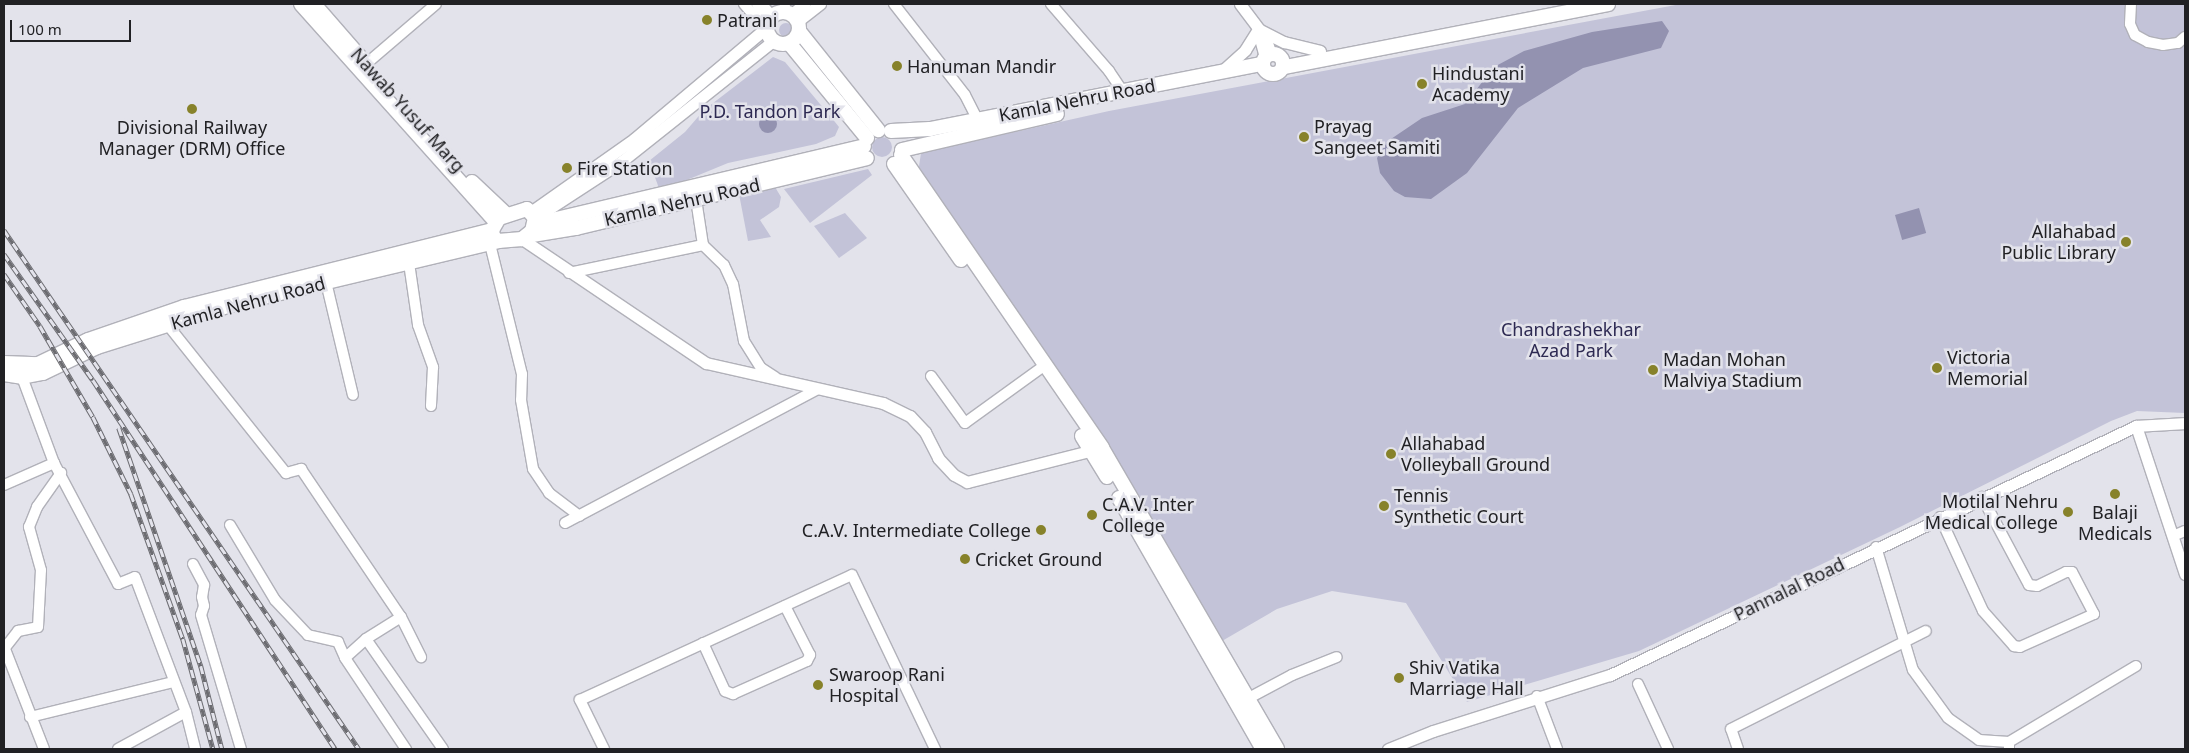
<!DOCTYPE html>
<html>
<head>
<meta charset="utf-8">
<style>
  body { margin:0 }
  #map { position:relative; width:2189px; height:753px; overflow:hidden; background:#e3e3eb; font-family:"Noto Sans",sans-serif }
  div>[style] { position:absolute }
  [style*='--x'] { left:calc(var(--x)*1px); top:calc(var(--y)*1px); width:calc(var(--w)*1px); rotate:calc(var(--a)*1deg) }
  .green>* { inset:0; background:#c3c3d8 }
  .round { border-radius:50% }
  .water>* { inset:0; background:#9392b0; transform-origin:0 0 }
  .roads { filter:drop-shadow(1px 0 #b1b1b9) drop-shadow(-1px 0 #b1b1b9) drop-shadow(0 1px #b1b1b9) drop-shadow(0 -1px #b1b1b9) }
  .minor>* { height:10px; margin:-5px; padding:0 5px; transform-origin:5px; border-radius:5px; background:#fff }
  .tertiary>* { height:11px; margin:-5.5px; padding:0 5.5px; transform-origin:5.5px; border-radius:5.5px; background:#fff }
  .secondary>* { height:14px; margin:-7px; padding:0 7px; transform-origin:7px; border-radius:7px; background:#fff }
  .secondary>.ring { margin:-7px; padding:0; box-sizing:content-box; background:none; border:14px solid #fff; border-radius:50% }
  .rail>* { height:4.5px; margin-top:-2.25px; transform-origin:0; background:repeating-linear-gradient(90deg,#e3e3eb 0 8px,#6c6c71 0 16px); box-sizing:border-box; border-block:1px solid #6c6c71 }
  .dots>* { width:14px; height:14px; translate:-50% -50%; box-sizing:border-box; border:2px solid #e3e3eb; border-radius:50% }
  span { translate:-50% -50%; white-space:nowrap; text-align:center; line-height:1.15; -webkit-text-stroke:5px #e3e3eb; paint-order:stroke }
  .poi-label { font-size:18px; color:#212124 }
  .left { translate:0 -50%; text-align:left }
  .right { translate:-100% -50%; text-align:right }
  .street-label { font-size:18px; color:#212124 }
  .park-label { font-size:18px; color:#2d2952 }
  .frame { position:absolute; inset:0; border:5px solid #212124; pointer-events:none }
  .scale { position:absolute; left:10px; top:20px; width:121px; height:22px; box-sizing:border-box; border:2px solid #212124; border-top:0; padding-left:6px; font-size:15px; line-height:18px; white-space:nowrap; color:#212124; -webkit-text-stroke:4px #e3e3eb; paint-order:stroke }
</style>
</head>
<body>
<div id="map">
  <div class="green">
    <i style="clip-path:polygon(1681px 4px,2185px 4px,2185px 413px,2137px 411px,2111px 421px,1900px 527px,1639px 651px,1467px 702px,1406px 603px,1332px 591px,1277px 609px,1222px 641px,918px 173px,921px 153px,1109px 111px)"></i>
    <i class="round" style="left:779px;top:23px;width:14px;height:14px"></i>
    <i style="clip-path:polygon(773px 57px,785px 62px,835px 122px,839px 127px,835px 136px,816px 144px,728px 163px,660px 191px,649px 161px,685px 132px,704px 110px)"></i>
    <i class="round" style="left:872px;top:137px;width:20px;height:20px"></i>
    <i style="clip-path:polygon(868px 169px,872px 175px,810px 223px,784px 189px)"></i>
    <i style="clip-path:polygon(775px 187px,781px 197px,779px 207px,760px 220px,771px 237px,748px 241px,739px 194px)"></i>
    <i style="clip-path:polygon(845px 213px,867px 238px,839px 258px,814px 226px)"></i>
  </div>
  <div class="water">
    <i style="clip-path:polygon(1662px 21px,1669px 31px,1661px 48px,1583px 68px,1518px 108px,1467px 173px,1431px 199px,1405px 197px,1394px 191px,1380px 173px,1377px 158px,1388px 141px,1422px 118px,1465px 104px,1494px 67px,1524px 51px,1592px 32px)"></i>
    <i class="round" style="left:759px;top:115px;width:18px;height:18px"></i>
    <i style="left:1919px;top:208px;width:26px;height:25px;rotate:74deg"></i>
  </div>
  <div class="roads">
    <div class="minor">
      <i style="--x:744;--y:4;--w:21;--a:49"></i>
      <i style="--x:758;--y:20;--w:10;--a:11"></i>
      <i style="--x:894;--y:4;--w:115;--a:52"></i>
      <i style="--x:965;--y:95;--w:28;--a:63"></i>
      <i style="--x:1051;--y:4;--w:89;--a:49.1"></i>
      <i style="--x:1109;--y:71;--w:25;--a:56"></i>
      <i style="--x:2131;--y:4;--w:20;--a:93"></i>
      <i style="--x:2130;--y:24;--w:12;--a:66"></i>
      <i style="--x:2135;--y:35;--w:15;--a:28"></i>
      <i style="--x:2148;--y:42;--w:15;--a:11"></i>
      <i style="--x:2163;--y:45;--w:15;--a:-8"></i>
      <i style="--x:2178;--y:43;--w:9;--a:-41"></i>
      <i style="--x:784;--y:12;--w:8;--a:-83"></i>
      <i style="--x:366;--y:64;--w:92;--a:-40.6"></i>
      <i style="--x:490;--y:244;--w:134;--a:76.2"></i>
      <i style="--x:522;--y:374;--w:26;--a:92"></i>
      <i style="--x:521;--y:400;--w:70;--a:80.1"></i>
      <i style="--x:533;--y:469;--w:29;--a:56"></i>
      <i style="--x:549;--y:493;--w:38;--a:37"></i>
      <i style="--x:703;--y:245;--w:29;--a:44"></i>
      <i style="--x:724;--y:265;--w:21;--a:65"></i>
      <i style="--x:733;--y:284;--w:58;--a:79.1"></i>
      <i style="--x:744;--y:341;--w:32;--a:58"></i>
      <i style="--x:761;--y:368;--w:17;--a:33"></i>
      <i style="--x:409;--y:263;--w:63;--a:81.7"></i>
      <i style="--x:418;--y:325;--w:45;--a:70.3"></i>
      <i style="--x:433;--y:367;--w:39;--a:93"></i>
      <i style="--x:569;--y:273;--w:137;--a:-11.8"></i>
      <i style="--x:703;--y:245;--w:47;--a:-98.7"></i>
      <i style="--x:326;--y:282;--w:116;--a:76.6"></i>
      <i style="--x:167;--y:324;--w:191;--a:51.4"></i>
      <i style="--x:286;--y:473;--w:16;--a:-15"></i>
      <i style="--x:301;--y:469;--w:179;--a:56"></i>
      <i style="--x:401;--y:617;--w:45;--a:63.4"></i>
      <i style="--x:931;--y:376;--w:58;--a:54.1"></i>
      <i style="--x:965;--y:423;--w:99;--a:-35.9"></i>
      <i style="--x:22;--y:377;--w:92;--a:69.6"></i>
      <i style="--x:54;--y:463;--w:137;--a:62.1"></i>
      <i style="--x:118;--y:584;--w:18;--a:-22"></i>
      <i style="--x:135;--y:577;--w:144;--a:69.3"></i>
      <i style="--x:186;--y:712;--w:38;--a:76"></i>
      <i style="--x:4;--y:485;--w:55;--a:-23.7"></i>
      <i style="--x:1940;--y:517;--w:103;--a:65.4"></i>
      <i style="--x:1983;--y:611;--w:47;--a:48.5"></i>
      <i style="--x:2014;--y:646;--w:6;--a:9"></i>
      <i style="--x:2020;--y:647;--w:81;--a:-24"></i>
      <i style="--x:2094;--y:614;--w:47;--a:-117.6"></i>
      <i style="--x:2072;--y:572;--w:6;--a:180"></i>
      <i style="--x:2066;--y:572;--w:32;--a:154"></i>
      <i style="--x:2037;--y:586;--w:8;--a:-173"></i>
      <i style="--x:2029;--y:585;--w:100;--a:-118.1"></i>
      <i style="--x:565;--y:523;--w:286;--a:-27.9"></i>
      <i style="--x:230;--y:525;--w:87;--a:59"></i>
      <i style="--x:275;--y:600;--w:48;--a:46.7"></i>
      <i style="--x:308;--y:635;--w:31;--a:13"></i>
      <i style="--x:338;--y:642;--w:17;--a:66"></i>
      <i style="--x:2173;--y:536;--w:13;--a:-23"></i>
      <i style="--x:1876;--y:547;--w:128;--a:73.3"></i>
      <i style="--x:1913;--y:670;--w:59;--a:53.9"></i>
      <i style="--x:1948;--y:718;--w:38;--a:35"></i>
      <i style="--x:1979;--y:740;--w:30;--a:4"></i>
      <i style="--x:193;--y:564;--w:24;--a:62"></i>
      <i style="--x:204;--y:585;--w:12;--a:99"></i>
      <i style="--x:202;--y:597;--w:9;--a:77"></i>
      <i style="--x:204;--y:606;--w:9;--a:108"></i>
      <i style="--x:201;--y:615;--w:140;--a:73.4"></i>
      <i style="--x:401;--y:617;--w:41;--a:147.8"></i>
      <i style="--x:366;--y:639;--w:28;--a:138"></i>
      <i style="--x:345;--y:658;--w:110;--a:56.2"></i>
      <i style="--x:366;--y:639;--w:134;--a:55"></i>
      <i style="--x:703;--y:643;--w:53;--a:65.4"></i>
      <i style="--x:725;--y:691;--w:9;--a:21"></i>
      <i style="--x:733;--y:694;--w:81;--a:-24"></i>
      <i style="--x:807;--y:661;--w:7;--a:-63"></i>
      <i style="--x:810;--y:655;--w:55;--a:-117"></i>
      <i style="--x:4;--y:649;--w:23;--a:-52"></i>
      <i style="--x:18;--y:631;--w:20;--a:-11"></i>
      <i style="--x:38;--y:627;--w:57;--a:-87"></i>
      <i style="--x:41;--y:570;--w:45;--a:-105.6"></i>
      <i style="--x:29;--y:527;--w:22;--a:-68"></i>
      <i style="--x:37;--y:507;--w:42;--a:-54.8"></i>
      <i style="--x:5;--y:649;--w:107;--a:68.7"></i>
      <i style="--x:1638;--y:684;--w:72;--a:65.2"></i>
      <i style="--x:1537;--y:696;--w:57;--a:69.3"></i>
      <i style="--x:1247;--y:699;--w:51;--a:-28.1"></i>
      <i style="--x:1292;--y:675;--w:48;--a:-21.8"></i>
      <i style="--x:30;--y:717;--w:148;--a:-13.7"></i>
      <i style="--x:118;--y:749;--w:77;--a:-28.6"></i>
      <i style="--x:604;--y:749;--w:55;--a:-116.1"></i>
      <i style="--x:580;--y:700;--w:299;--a:-24.7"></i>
      <i style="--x:852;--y:575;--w:193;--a:64.5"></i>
      <i style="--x:1738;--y:749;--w:21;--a:-109"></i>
      <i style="--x:1731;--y:729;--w:218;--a:-26.7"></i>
      <i style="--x:2009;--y:749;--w:7;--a:-90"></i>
      <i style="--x:2009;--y:742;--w:148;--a:-30.9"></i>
    </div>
    <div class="tertiary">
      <i style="--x:1240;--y:4;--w:41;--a:52.9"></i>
      <i style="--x:1265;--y:37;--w:18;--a:71"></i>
      <i style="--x:792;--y:14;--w:16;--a:-40"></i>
      <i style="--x:798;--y:21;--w:28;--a:-38"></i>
      <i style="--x:1258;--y:29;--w:29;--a:27"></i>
      <i style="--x:1284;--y:42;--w:37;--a:14"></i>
      <i style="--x:1258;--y:31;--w:27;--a:75"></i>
      <i style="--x:1222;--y:71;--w:31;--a:-42"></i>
      <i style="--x:1245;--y:50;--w:25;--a:-58"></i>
      <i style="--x:532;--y:211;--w:125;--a:-35.2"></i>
      <i style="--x:634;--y:139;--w:174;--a:-40.1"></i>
      <i style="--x:535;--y:218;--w:104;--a:-33.2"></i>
      <i style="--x:622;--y:161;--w:194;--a:-38.5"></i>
      <i style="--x:522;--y:239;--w:222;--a:34"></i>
      <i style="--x:706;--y:363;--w:181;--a:12.7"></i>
      <i style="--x:883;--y:403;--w:30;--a:26"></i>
      <i style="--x:910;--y:416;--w:22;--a:47"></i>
      <i style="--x:925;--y:432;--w:29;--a:63"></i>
      <i style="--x:938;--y:458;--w:23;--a:47"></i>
      <i style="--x:954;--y:475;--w:15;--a:28"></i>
      <i style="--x:967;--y:482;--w:134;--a:-14.2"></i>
      <i style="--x:2136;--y:426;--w:156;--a:71.7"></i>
      <i style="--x:1388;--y:749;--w:48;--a:-21.8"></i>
      <i style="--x:1433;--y:731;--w:186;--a:-17.6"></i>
      <i style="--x:1610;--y:675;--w:582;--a:-25.33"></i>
      <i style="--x:2136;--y:426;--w:49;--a:-3.5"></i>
    </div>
    <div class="secondary">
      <i style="--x:301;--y:4;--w:292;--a:48.2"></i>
      <i style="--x:314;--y:4;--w:72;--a:49"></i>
      <i style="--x:759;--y:4;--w:18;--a:49"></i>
      <i class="ring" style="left:767px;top:12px;width:18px;height:18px"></i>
      <i style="--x:799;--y:31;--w:127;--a:51.4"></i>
      <i style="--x:789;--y:43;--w:123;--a:50.6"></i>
      <i class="ring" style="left:1263px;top:54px;width:6px;height:6px"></i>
      <i style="--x:1285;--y:67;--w:329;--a:-11"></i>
      <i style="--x:891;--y:131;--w:39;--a:-3"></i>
      <i style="--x:930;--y:129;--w:338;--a:-11.1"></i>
      <i style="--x:902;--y:150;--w:159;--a:-13.1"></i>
      <i style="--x:901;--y:155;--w:355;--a:55.5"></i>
      <i style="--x:1102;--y:448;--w:348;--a:59.8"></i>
      <i style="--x:894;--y:164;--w:117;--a:55.1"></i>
      <i style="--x:472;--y:182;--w:47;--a:43.3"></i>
      <i style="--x:527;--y:209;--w:12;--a:48"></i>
      <i style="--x:535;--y:218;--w:13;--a:103"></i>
      <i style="--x:532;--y:231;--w:13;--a:141"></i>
      <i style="--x:522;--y:239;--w:24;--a:175"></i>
      <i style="--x:498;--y:241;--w:6;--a:-141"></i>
      <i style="--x:493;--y:237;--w:7;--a:-98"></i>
      <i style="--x:492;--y:230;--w:14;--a:-60"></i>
      <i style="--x:499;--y:218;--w:29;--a:-18"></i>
      <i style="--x:535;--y:224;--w:338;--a:-13.3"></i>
      <i style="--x:526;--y:236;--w:51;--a:-9.1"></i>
      <i style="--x:576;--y:228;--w:299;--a:-13.5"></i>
      <i style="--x:4;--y:363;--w:34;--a:2"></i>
      <i style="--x:38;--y:364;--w:55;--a:-25.6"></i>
      <i style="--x:88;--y:340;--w:102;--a:-19"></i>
      <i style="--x:184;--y:307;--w:317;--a:-14"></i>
      <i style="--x:4;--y:374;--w:18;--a:9"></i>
      <i style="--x:22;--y:377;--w:21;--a:-11"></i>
      <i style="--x:43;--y:373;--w:60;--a:-25.7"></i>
      <i style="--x:97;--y:347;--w:144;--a:-17.4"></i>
      <i style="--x:234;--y:304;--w:271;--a:-13.4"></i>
      <i style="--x:1082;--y:436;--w:48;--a:58.6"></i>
      <i style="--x:1119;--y:498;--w:289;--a:60.2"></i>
    </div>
  </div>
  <div class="rail">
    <i style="--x:4;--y:230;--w:629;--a:55.63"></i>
    <i style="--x:4;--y:254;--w:154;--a:54.8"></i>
    <i style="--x:93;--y:380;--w:441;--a:56.7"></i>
    <i style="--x:4;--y:274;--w:63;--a:55.3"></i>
    <i style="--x:40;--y:326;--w:105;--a:59.8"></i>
    <i style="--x:93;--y:417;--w:86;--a:63.7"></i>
    <i style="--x:131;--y:494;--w:154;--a:70.3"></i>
    <i style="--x:183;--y:639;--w:114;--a:74.7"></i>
    <i style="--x:119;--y:428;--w:252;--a:71"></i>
    <i style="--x:201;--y:666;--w:86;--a:75.8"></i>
  </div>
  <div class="dots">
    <i style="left:707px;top:20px;background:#87822a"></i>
    <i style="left:897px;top:66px;background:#87822a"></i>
    <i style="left:1422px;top:84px;background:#87822a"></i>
    <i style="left:192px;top:109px;background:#87822a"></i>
    <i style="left:1304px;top:137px;background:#87822a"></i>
    <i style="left:567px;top:168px;background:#87822a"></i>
    <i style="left:2126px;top:242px;background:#87822a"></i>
    <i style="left:1937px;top:368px;background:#87822a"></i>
    <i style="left:1653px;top:370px;background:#87822a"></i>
    <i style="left:1391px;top:454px;background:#87822a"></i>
    <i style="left:2115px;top:494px;background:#87822a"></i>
    <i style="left:1384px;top:506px;background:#87822a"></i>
    <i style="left:2068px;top:512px;background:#87822a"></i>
    <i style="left:1092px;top:515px;background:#87822a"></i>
    <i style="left:1041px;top:530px;background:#87822a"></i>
    <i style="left:965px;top:559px;background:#87822a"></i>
    <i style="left:1399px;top:678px;background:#87822a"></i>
    <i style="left:818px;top:685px;background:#87822a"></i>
  </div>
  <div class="poi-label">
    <span class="left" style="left:717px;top:20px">Patrani</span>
    <span class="left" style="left:907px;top:66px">Hanuman Mandir</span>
    <span class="left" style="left:1432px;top:84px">Hindustani<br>Academy</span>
    <span class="left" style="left:1314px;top:137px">Prayag<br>Sangeet Samiti</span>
    <span style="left:192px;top:138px">Divisional Railway<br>Manager (DRM) Office</span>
    <span class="left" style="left:577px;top:168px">Fire Station</span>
    <span class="right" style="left:2116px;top:242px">Allahabad<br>Public Library</span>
    <span class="left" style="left:1947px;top:368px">Victoria<br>Memorial</span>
    <span class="left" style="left:1663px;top:370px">Madan Mohan<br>Malviya Stadium</span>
    <span class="left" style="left:1401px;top:454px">Allahabad<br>Volleyball Ground</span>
    <span class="left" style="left:1394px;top:506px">Tennis<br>Synthetic Court</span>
    <span class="right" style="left:2058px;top:512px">Motilal Nehru<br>Medical College</span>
    <span class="left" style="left:1102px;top:515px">C.A.V. Inter<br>College</span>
    <span style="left:2115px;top:523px">Balaji<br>Medicals</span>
    <span class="right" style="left:1031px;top:530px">C.A.V. Intermediate College</span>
    <span class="left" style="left:975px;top:559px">Cricket Ground</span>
    <span class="left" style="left:1409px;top:678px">Shiv Vatika<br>Marriage Hall</span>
    <span class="left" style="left:829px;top:685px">Swaroop Rani<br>Hospital</span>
  </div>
  <div class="street-label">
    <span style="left:1077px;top:100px;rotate:-11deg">Kamla Nehru Road</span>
    <span style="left:408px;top:110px;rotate:48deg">Nawab Yusuf Marg</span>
    <span style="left:682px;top:202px;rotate:-13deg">Kamla Nehru Road</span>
    <span style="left:248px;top:303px;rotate:-15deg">Kamla Nehru Road</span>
    <span style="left:1789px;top:589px;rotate:-26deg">Pannalal Road</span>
  </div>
  <div class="park-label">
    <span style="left:770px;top:111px">P.D. Tandon Park</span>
    <span style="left:1571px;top:340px">Chandrashekhar<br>Azad Park</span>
  </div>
  <div class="frame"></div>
  <div class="scale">100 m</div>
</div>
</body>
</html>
